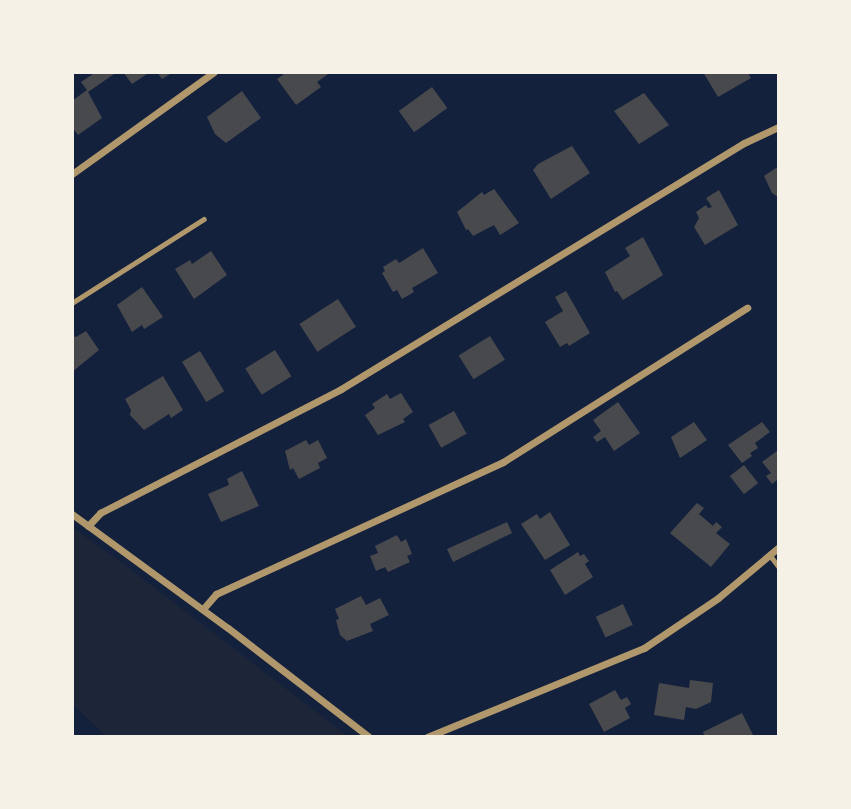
<!DOCTYPE html>
<html>
<head>
<meta charset="utf-8">
<style>
  body { margin:0 }
  #map { position:relative; width:851px; height:809px; overflow:hidden; background:#14213d; font-family:Bitter,serif }
  div>[style] { position:absolute }
  [style*='--x'] { left:calc(var(--x)*1px); top:calc(var(--y)*1px); width:calc(var(--w)*1px); rotate:calc(var(--a)*1deg) }
  .green>* { inset:0; background:#1d2539 }
  .building>* { inset:0; background:#48494c; transform-origin:0 0 }
  .service>* { height:4.5px; margin:-2.25px; padding:0 2.25px; transform-origin:2.25px; border-radius:2.25px; background:#b1986c }
  .minor>* { height:7px; margin:-3.5px; padding:0 3.5px; transform-origin:3.5px; border-radius:3.5px; background:#b1986c }
  span { translate:-50% -50%; white-space:nowrap; text-align:center; line-height:1.15; -webkit-text-stroke:7px #f6f1e7; paint-order:stroke }
  .frame { position:absolute; inset:0; border:74px solid #f6f1e7; pointer-events:none }
</style>
</head>
<body>
<div id="map">
  <div class="green">
    <i style="clip-path:polygon(72px 527px,125px 565px,349px 737px,107px 737px,72px 704px)"></i>
  </div>
  <div class="building">
    <i style="clip-path:polygon(96px 72px,117px 72px,88px 92px,102px 118px,78px 135px,72px 127px,72px 101px,87px 90px,81px 82px)"></i>
    <i style="clip-path:polygon(123px 72px,145px 72px,147px 74px,132px 84px)"></i>
    <i style="clip-path:polygon(157px 72px,173px 72px,162px 79px)"></i>
    <i style="clip-path:polygon(287px 72px,331px 72px,317px 82px,321px 87px,296px 105px,277px 79px)"></i>
    <i style="clip-path:polygon(703px 72px,747px 72px,751px 78px,718px 97px)"></i>
    <i style="left:432px;top:87px;width:26px;height:41px;rotate:54deg"></i>
    <i style="clip-path:polygon(242px 91px,261px 118px,226px 143px,215px 134px,207px 117px)"></i>
    <i style="clip-path:polygon(644px 93px,669px 125px,639px 144px,614px 111px)"></i>
    <i style="clip-path:polygon(572px 146px,590px 173px,551px 199px,533px 170px,538px 164px)"></i>
    <i style="clip-path:polygon(779px 166px,779px 198px,772px 193px,764px 176px)"></i>
    <i style="clip-path:polygon(494px 189px,519px 223px,500px 235px,494px 225px,473px 236px,468px 229px,466px 230px,457px 212px,482px 192px,484px 195px)"></i>
    <i style="clip-path:polygon(719px 190px,738px 225px,705px 245px,694px 227px,699px 218px,696px 212px,706px 205px,708px 208px,712px 207px,706px 198px)"></i>
    <i style="clip-path:polygon(643px 237px,663px 275px,623px 300px,617px 291px,615px 292px,605px 272px,630px 256px,625px 248px)"></i>
    <i style="clip-path:polygon(423px 248px,438px 273px,412px 288px,414px 292px,402px 299px,397px 290px,393px 292px,382px 273px,385px 271px,383px 267px,396px 259px,399px 263px)"></i>
    <i style="clip-path:polygon(211px 251px,227px 275px,194px 299px,175px 269px,190px 260px,192px 264px)"></i>
    <i style="clip-path:polygon(142px 287px,163px 317px,144px 329px,142px 325px,132px 332px,117px 305px)"></i>
    <i style="clip-path:polygon(566px 291px,590px 333px,569px 346px,567px 343px,560px 347px,545px 322px,563px 311px,555px 297px)"></i>
    <i style="left:338px;top:299px;width:33px;height:46px;rotate:57deg"></i>
    <i style="clip-path:polygon(86px 331px,99px 350px,72px 372px,72px 336px,76px 337px)"></i>
    <i style="left:490px;top:336px;width:28px;height:37px;rotate:58deg"></i>
    <i style="left:275px;top:350px;width:31px;height:35px;rotate:58deg"></i>
    <i style="left:200px;top:351px;width:47px;height:21px;rotate:59deg"></i>
    <i style="clip-path:polygon(163px 376px,183px 410px,171px 418px,169px 414px,144px 430px,130px 415px,131px 410px,125px 399px)"></i>
    <i style="clip-path:polygon(401px 393px,413px 412px,403px 419px,405px 422px,378px 435px,365px 415px,375px 408px,372px 404px,387px 394px,390px 399px)"></i>
    <i style="clip-path:polygon(618px 402px,640px 433px,614px 451px,605px 437px,597px 442px,593px 437px,601px 431px,593px 420px)"></i>
    <i style="left:454px;top:411px;width:26px;height:29px;rotate:61deg"></i>
    <i style="clip-path:polygon(694px 422px,707px 440px,680px 458px,671px 437px)"></i>
    <i style="clip-path:polygon(762px 422px,770px 432px,755px 443px,758px 448px,750px 453px,752px 456px,742px 463px,728px 445px)"></i>
    <i style="clip-path:polygon(306px 440px,309px 445px,318px 440px,327px 458px,318px 463px,320px 468px,299px 479px,293px 468px,290px 470px,285px 451px)"></i>
    <i style="clip-path:polygon(777px 451px,779px 483px,777px 480px,772px 484px,766px 476px,771px 473px,762px 462px)"></i>
    <i style="left:744px;top:465px;width:23px;height:18px;rotate:52deg"></i>
    <i style="clip-path:polygon(242px 471px,259px 506px,221px 522px,208px 494px,229px 485px,227px 479px)"></i>
    <i style="clip-path:polygon(697px 503px,704px 508px,699px 514px,713px 526px,716px 522px,722px 527px,716px 533px,730px 544px,711px 567px,670px 533px)"></i>
    <i style="clip-path:polygon(550px 512px,570px 545px,545px 560px,521px 524px,537px 514px,540px 519px)"></i>
    <i style="clip-path:polygon(507px 522px,512px 533px,453px 562px,447px 549px)"></i>
    <i style="clip-path:polygon(397px 535px,401px 542px,406px 539px,412px 554px,407px 556px,410px 562px,388px 572px,385px 567px,376px 571px,370px 556px,378px 553px,375px 546px)"></i>
    <i style="clip-path:polygon(578px 552px,580px 556px,584px 554px,589px 561px,585px 564px,593px 577px,565px 595px,550px 570px)"></i>
    <i style="clip-path:polygon(361px 596px,366px 605px,380px 598px,389px 615px,370px 624px,373px 631px,347px 641px,340px 635px,336px 620px,339px 619px,335px 609px)"></i>
    <i style="left:623px;top:604px;width:23px;height:30px;rotate:65deg"></i>
    <i style="clip-path:polygon(690px 680px,713px 683px,711px 702px,696px 709px,686px 707px,684px 720px,654px 715px,659px 683px,689px 688px)"></i>
    <i style="clip-path:polygon(615px 690px,621px 700px,627px 697px,631px 704px,625px 708px,630px 718px,604px 732px,589px 704px)"></i>
    <i style="clip-path:polygon(742px 713px,754px 737px,705px 737px,703px 732px)"></i>
  </div>
  <div class="service">
    <i style="--x:72;--y:303;--w:156;--a:-32.5"></i>
    <i style="--x:770;--y:555;--w:15;--a:53"></i>
  </div>
  <div class="minor">
    <i style="--x:72;--y:174;--w:175;--a:-35.7"></i>
    <i style="--x:72;--y:514;--w:193;--a:36.2"></i>
    <i style="--x:228;--y:628;--w:178;--a:37.7"></i>
    <i style="--x:88;--y:526;--w:18;--a:-47"></i>
    <i style="--x:100;--y:513;--w:271;--a:-27.2"></i>
    <i style="--x:341;--y:389;--w:472;--a:-31.4"></i>
    <i style="--x:744;--y:143;--w:38;--a:-25"></i>
    <i style="--x:203;--y:609;--w:20;--a:-49"></i>
    <i style="--x:216;--y:594;--w:316;--a:-24.7"></i>
    <i style="--x:503;--y:462;--w:289;--a:-32.3"></i>
    <i style="--x:427;--y:737;--w:235;--a:-22.3"></i>
    <i style="--x:644;--y:648;--w:89;--a:-34"></i>
    <i style="--x:718;--y:598;--w:80;--a:-39.9"></i>
  </div>
  <div class="frame"></div>
</div>
</body>
</html>
